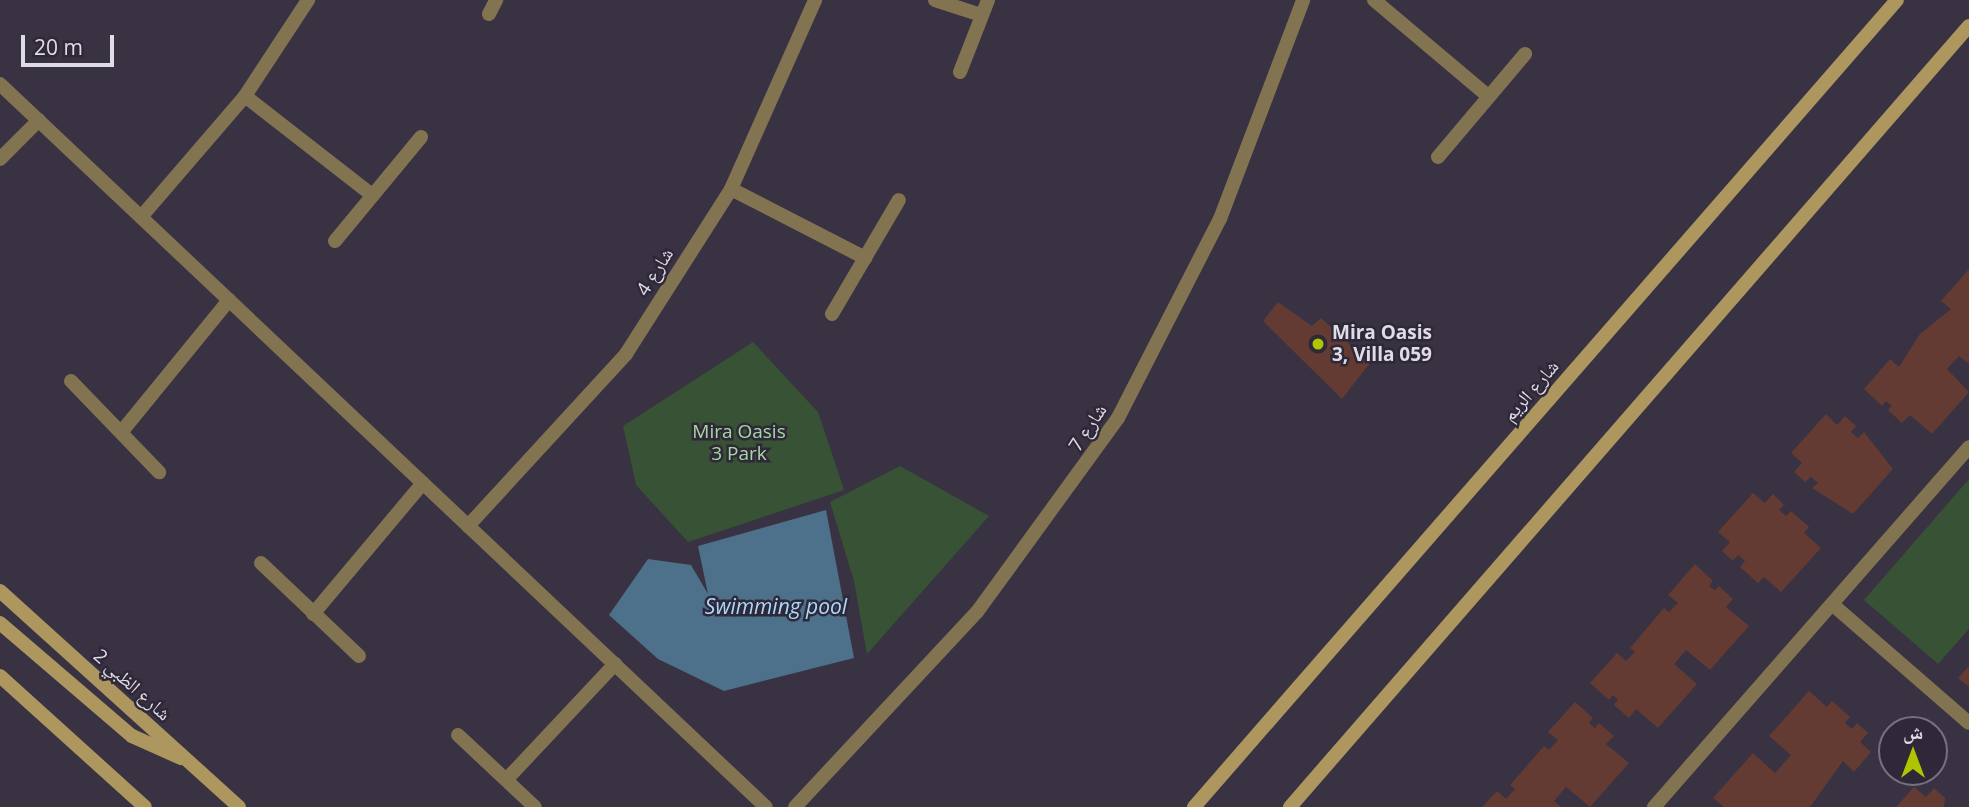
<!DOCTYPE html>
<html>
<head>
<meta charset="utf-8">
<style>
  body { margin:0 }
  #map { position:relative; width:1969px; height:807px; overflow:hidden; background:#393243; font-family:"Open Sans","Noto Naskh Arabic",sans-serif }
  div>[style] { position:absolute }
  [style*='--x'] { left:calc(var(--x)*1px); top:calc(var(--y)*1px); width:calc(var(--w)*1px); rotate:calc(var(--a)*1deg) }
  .green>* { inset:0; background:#375235 }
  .water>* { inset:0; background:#4d708b }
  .building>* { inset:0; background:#633b33 }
  .lane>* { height:14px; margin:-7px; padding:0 7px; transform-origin:7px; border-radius:7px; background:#837451 }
  .street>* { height:14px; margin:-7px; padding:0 7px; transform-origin:7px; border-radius:7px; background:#837451 }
  .secondary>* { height:14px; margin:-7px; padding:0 7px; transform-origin:7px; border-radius:7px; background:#ae975e }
  .dots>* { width:19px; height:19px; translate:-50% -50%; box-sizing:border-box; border:4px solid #2f2839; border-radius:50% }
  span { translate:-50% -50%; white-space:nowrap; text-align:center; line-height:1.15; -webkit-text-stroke:5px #2f2839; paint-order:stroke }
  .street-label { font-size:19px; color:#e0dce7 }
  .poi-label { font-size:19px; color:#e0dce7; font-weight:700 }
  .left { translate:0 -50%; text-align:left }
  .park-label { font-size:19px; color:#a7d8a4 }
  .water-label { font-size:21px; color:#aad9fe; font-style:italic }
  .north { position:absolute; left:1878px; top:716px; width:70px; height:70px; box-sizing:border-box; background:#2f2839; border:2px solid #76707f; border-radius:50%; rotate:0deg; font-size:19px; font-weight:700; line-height:28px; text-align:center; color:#e0dce7 }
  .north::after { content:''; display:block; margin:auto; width:24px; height:32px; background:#b0c502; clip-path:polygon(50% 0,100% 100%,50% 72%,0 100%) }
  .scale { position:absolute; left:21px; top:35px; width:93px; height:32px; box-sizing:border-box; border:4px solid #e0dce7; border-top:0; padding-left:9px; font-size:21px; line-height:24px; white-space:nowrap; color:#e0dce7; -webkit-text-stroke:5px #2f2839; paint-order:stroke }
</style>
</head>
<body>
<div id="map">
  <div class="green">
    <i style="clip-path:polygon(753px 342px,818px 412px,844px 490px,688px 542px,636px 485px,623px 426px)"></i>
    <i style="clip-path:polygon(900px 466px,989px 516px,867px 654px,854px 581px,830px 502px)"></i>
    <i style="clip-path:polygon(1969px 479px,1969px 629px,1938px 664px,1864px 600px)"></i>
  </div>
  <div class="water">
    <i style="clip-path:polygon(826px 510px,854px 658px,724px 691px,658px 659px,609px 615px,648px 559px,691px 565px,708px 594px,698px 546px)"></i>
  </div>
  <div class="building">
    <i style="clip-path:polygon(1969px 269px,1969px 364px,1959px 356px,1947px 369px,1969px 392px,1932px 434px,1910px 415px,1902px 423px,1888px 410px,1892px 406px,1886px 401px,1882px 406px,1864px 389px,1890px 359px,1899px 367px,1920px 334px,1951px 309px,1941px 301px)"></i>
    <i style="clip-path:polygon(1278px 302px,1312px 326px,1321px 318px,1370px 363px,1342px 399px,1263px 321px)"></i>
    <i style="clip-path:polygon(1826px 414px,1837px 425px,1845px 416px,1856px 426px,1851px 432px,1858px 438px,1864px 432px,1893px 469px,1853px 514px,1812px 488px,1818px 483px,1811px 477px,1805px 482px,1794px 472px,1802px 463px,1791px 453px)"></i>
    <i style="clip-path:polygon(1753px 493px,1765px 503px,1773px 494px,1784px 505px,1779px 510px,1786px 516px,1791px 511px,1809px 527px,1804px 533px,1821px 548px,1781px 592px,1764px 577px,1758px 583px,1740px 567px,1745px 561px,1738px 555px,1733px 561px,1722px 551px,1730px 542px,1718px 532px)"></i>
    <i style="clip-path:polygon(1695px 564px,1713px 581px,1709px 586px,1715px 590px,1719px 586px,1733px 599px,1726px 607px,1749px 626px,1710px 670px,1686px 650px,1674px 664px,1697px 684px,1658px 728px,1636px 709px,1629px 718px,1614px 705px,1618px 700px,1613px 695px,1609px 700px,1590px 683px,1617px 653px,1626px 661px,1635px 652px,1630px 648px,1664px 608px,1669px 612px,1678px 603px,1668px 595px)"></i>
    <i style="clip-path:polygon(1969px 666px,1969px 687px,1958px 678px)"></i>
    <i style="clip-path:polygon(1809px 691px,1827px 707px,1832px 701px,1850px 717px,1845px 723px,1852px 729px,1857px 723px,1868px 733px,1860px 742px,1871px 752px,1854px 772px,1843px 761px,1810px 807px,1724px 807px,1713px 798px,1753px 753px,1775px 773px,1791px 755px,1769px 736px)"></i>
    <i style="clip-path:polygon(1575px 702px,1593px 718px,1589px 723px,1595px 728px,1599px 723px,1614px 736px,1606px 744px,1629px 763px,1590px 807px,1566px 787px,1554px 801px,1561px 807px,1482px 807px,1497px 791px,1506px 799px,1515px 789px,1510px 785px,1544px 746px,1549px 750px,1558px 740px,1548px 732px)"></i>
    <i style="clip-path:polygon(1914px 787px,1926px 797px,1934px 788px,1945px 798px,1944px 807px,1896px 807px)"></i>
  </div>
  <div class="lane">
    <i style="--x:935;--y:0;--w:48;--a:18.1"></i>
    <i style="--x:1374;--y:0;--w:150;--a:40.1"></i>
    <i style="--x:489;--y:14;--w:16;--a:-63"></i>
    <i style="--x:960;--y:72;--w:77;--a:-68.7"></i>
    <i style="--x:245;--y:96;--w:161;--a:37.9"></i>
    <i style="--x:1438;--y:157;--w:135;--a:-49.8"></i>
    <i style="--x:0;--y:159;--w:55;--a:-45"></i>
    <i style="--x:731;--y:189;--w:151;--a:27.2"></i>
    <i style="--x:335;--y:241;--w:135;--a:-50.4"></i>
    <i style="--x:832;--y:314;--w:132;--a:-59.6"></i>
    <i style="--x:71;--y:381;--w:127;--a:46"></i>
    <i style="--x:123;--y:430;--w:168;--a:-50.8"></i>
    <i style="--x:261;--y:563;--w:135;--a:43.5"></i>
    <i style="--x:313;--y:614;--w:171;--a:-50"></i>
    <i style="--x:458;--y:735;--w:105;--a:43.1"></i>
    <i style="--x:507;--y:779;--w:158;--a:-46.8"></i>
  </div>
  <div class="street">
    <i style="--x:0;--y:84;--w:1053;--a:43.35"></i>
    <i style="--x:141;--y:217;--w:160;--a:-49.3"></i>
    <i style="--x:245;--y:96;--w:115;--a:-56.7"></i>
    <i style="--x:468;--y:526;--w:234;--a:-47.4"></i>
    <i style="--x:626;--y:354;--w:196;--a:-57.5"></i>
    <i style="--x:731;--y:189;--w:207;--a:-66"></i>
    <i style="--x:1832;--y:604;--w:181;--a:41"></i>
    <i style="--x:795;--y:807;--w:267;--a:-47"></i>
    <i style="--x:977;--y:612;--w:240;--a:-54"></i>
    <i style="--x:1118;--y:418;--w:224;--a:-62.9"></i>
    <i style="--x:1220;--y:219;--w:234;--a:-69.2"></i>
    <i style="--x:1654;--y:807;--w:478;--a:-48.8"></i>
  </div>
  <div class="secondary">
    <i style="--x:0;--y:591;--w:322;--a:42.1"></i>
    <i style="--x:0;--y:623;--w:174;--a:40.6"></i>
    <i style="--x:132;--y:736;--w:54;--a:24.2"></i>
    <i style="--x:0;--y:676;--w:195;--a:42.1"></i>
    <i style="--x:1194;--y:807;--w:1070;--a:-48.94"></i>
    <i style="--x:1290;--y:807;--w:1035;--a:-49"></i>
  </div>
  <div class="dots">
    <i style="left:1318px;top:344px;background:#b0c502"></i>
  </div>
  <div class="street-label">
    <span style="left:655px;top:272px;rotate:-58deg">شارع 4</span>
    <span style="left:1531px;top:391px;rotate:-49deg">شارع الريم</span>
    <span style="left:1088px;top:428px;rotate:-57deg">شارع 7</span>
    <span style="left:132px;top:685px;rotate:42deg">شارع الظبي 2</span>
  </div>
  <div class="poi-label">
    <span class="left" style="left:1332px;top:344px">Mira Oasis<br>3, Villa 059</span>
  </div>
  <div class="park-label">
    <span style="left:739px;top:443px">Mira Oasis<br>3 Park</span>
  </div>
  <div class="water-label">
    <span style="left:776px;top:606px">Swimming pool</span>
  </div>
  <div class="north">ش</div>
  <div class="scale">20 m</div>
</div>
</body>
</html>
